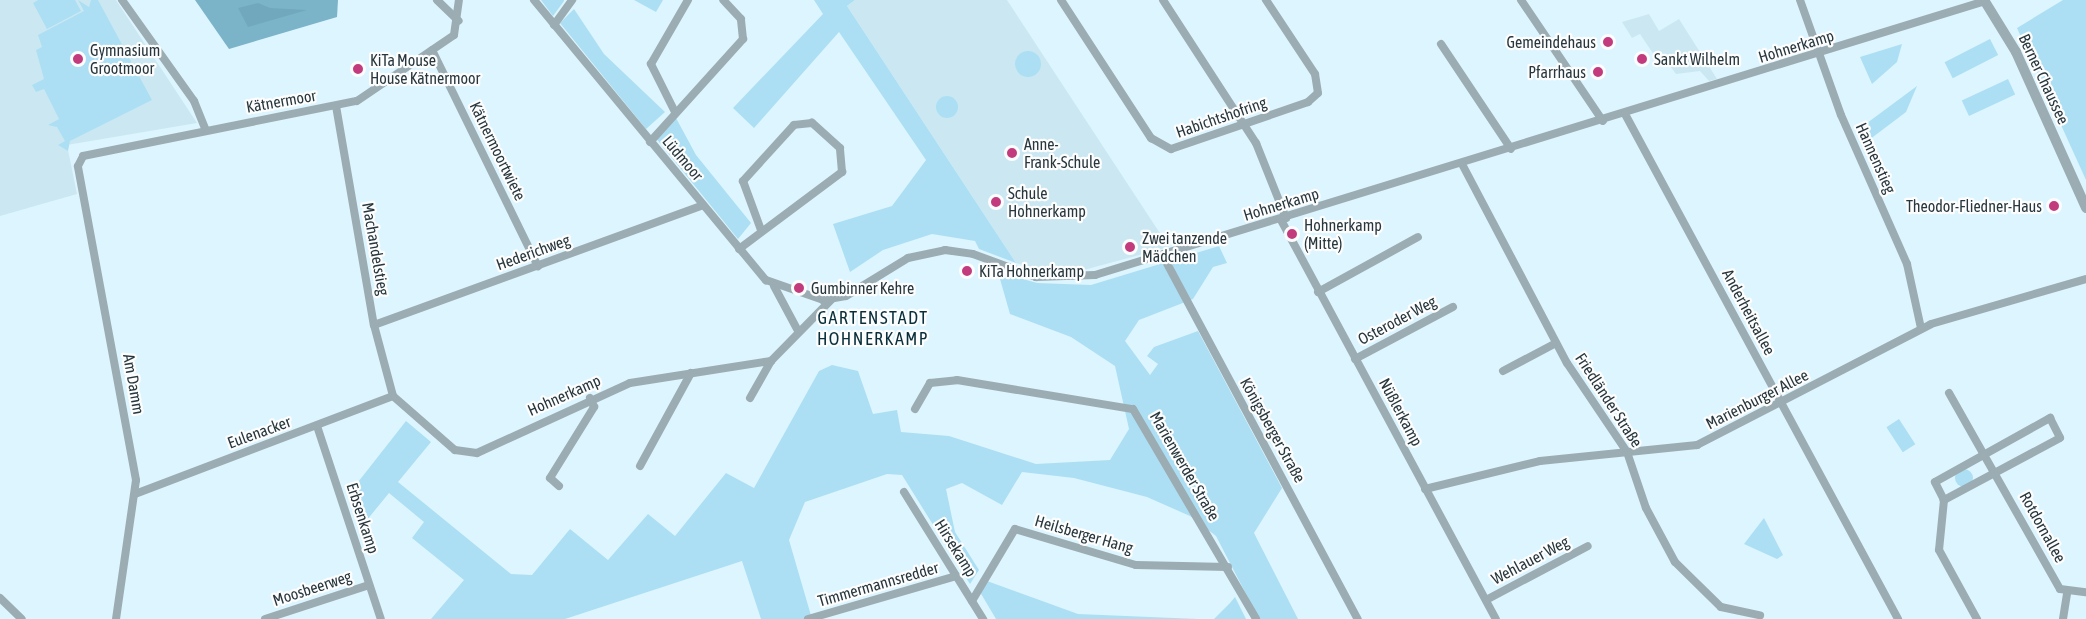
<!DOCTYPE html>
<html>
<head>
<meta charset="utf-8">
<style>
  body { margin:0 }
  #map { position:relative; width:2086px; height:619px; overflow:hidden; background:#ddf5fe; font-family:"Asap Condensed",sans-serif }
  div>[style] { position:absolute }
  [style*='--x'] { left:calc(var(--x)*1px); top:calc(var(--y)*1px); width:calc(var(--w)*1px); rotate:calc(var(--a)*1deg) }
  .built>* { inset:0; background:#cbe8f2 }
  .green>* { inset:0; background:#acdff3; transform-origin:0 0 }
  .round { border-radius:50% }
  .forest>* { inset:0; background:#7bb3c9 }
  .water>* { inset:0; background:#71a8be }
  .minor>* { height:8px; margin:-4px; padding:0 4px; transform-origin:4px; border-radius:4px; background:#9cacb3 }
  .tertiary>* { height:10px; margin:-5px; padding:0 5px; transform-origin:5px; border-radius:5px; background:#9cacb3 }
  .dots>* { width:16px; height:16px; translate:-50% -50%; box-sizing:border-box; border:3px solid #fdfdfd; border-radius:50% }
  span { translate:-50% -50%; white-space:nowrap; text-align:center; line-height:1.15; -webkit-text-stroke:4.5px #fdfdfd; paint-order:stroke }
  .poi-label { font-size:16px; color:#27373d }
  .right { translate:-100% -50%; text-align:right }
  .left { translate:0 -50%; text-align:left }
  .street-label { font-size:16px; color:#27373d }
  .neighbourhood-label { font-size:18px; color:#082f3b; letter-spacing:1.5px }
</style>
</head>
<body>
<div id="map">
  <div class="built">
    <i style="clip-path:polygon(0 0,116px 0,197px 123px,67px 145px,77px 194px,0 216px)"></i>
    <i style="clip-path:polygon(855px 0,1007px 0,1169px 247px,1080px 271px,1043px 271px,1016px 263px,847px 6px)"></i>
    <i style="clip-path:polygon(1649px 14px,1659px 31px,1679px 19px,1717px 79px,1709px 81px,1700px 71px,1676px 74px,1664px 58px,1658px 61px,1640px 34px,1632px 38px,1622px 22px)"></i>
  </div>
  <div class="green">
    <i style="clip-path:polygon(38px 0,75px 0,81px 11px,47px 29px,33px 3px)"></i>
    <i style="clip-path:polygon(78px 0,89px 7px,91px 0,98px 0,152px 100px,70px 141px,68px 151px,58px 145px,65px 141px,57px 127px,48px 125px,59px 119px,44px 89px,36px 92px,32px 85px,44px 79px,36px 50px,42px 47px,38px 35px,84px 11px)"></i>
    <i style="clip-path:polygon(541px 0,564px 0,564px 1px,553px 16px)"></i>
    <i style="clip-path:polygon(634px 0,663px 0,656px 12px)"></i>
    <i style="clip-path:polygon(814px 0,855px 0,847px 6px,1016px 263px,979px 249px,975px 241px,932px 234px,883px 250px,850px 272px,833px 224px,892px 206px,926px 160px,839px 32px,754px 128px,733px 108px,823px 14px)"></i>
    <i style="clip-path:polygon(2063px 0,2086px 0,2086px 180px,2017px 28px)"></i>
    <i style="clip-path:polygon(574px 9px,604px 54px,665px 112px,646px 129px,560px 23px)"></i>
    <i style="left:1990px;top:39px;width:18px;height:51px;rotate:63deg"></i>
    <i style="clip-path:polygon(1902px 44px,1897px 62px,1872px 84px,1860px 57px)"></i>
    <i class="round" style="left:1015px;top:51px;width:26px;height:26px"></i>
    <i style="left:2008px;top:79px;width:17px;height:51px;rotate:65deg"></i>
    <i style="clip-path:polygon(1917px 86px,1906px 112px,1865px 143px,1859px 129px)"></i>
    <i class="round" style="left:936px;top:96px;width:22px;height:22px"></i>
    <i style="clip-path:polygon(676px 118px,696px 155px,751px 223px,738px 239px,655px 137px)"></i>
    <i style="clip-path:polygon(1219px 246px,1227px 263px,1213px 267px,1193px 299px,1139px 320px,1125px 341px,1150px 375px,1158px 364px,1147px 356px,1154px 347px,1198px 331px,1282px 488px,1254px 533px,1298px 619px,1259px 619px,1216px 536px,1190px 516px,1147px 497px,1074px 478px,1022px 472px,1002px 505px,962px 483px,946px 489px,955px 532px,979px 570px,970px 584px,902px 475px,887px 474px,805px 502px,789px 540px,812px 619px,761px 619px,742px 561px,565px 619px,431px 619px,464px 580px,412px 538px,424px 522px,389px 493px,362px 526px,351px 491px,406px 421px,431px 442px,398px 482px,511px 574px,532px 575px,570px 529px,608px 560px,648px 514px,675px 536px,726px 473px,754px 488px,819px 371px,832px 365px,858px 371px,873px 414px,897px 410px,901px 432px,949px 436px,1036px 464px,1110px 460px,1129px 429px,1115px 366px,1071px 337px,1010px 314px,998px 272px,1037px 283px,1091px 285px)"></i>
    <i style="left:1899px;top:419px;width:30px;height:15px;rotate:57deg"></i>
    <i class="round" style="left:1955px;top:469px;width:18px;height:18px"></i>
    <i style="clip-path:polygon(1764px 518px,1783px 555px,1777px 559px,1744px 544px)"></i>
    <i style="clip-path:polygon(987px 581px,1078px 614px,1198px 619px,996px 619px,980px 592px)"></i>
    <i style="clip-path:polygon(1235px 597px,1246px 619px,1214px 619px,1230px 603px)"></i>
  </div>
  <div class="forest">
    <i style="clip-path:polygon(195px 0,338px 0,337px 17px,229px 49px)"></i>
  </div>
  <div class="water">
    <i style="clip-path:polygon(258px 3px,270px 8px,307px 10px,248px 27px,238px 8px)"></i>
  </div>
  <div class="minor">
    <i style="--x:122;--y:0;--w:124;--a:54.5"></i>
    <i style="--x:194;--y:101;--w:31;--a:68"></i>
    <i style="--x:437;--y:0;--w:30;--a:44"></i>
    <i style="--x:534;--y:0;--w:364;--a:50.4"></i>
    <i style="--x:766;--y:280;--w:60;--a:19.3"></i>
    <i style="--x:823;--y:300;--w:23;--a:-10"></i>
    <i style="--x:846;--y:296;--w:73;--a:-31.5"></i>
    <i style="--x:908;--y:258;--w:38;--a:-12"></i>
    <i style="--x:945;--y:250;--w:28;--a:8"></i>
    <i style="--x:973;--y:254;--w:67;--a:20.1"></i>
    <i style="--x:1036;--y:277;--w:59;--a:-1.9"></i>
    <i style="--x:1095;--y:275;--w:931;--a:-17.11"></i>
    <i style="--x:1061;--y:0;--w:165;--a:56.9"></i>
    <i style="--x:1151;--y:138;--w:23;--a:29"></i>
    <i style="--x:1171;--y:149;--w:145;--a:-18.9"></i>
    <i style="--x:1308;--y:102;--w:13;--a:-42"></i>
    <i style="--x:1318;--y:93;--w:19;--a:-99"></i>
    <i style="--x:1315;--y:74;--w:89;--a:-123.5"></i>
    <i style="--x:1163;--y:0;--w:171;--a:57"></i>
    <i style="--x:1256;--y:143;--w:81;--a:68.2"></i>
    <i style="--x:1521;--y:0;--w:146;--a:55.9"></i>
    <i style="--x:1800;--y:0;--w:122;--a:70.4"></i>
    <i style="--x:1841;--y:115;--w:163;--a:66.1"></i>
    <i style="--x:1907;--y:264;--w:66;--a:77.7"></i>
    <i style="--x:554;--y:25;--w:31;--a:-54"></i>
    <i style="--x:1441;--y:44;--w:126;--a:56.3"></i>
    <i style="--x:432;--y:50;--w:241;--a:63.9"></i>
    <i style="--x:336;--y:106;--w:222;--a:80.2"></i>
    <i style="--x:374;--y:325;--w:73;--a:75"></i>
    <i style="--x:675;--y:112;--w:54;--a:-116.6"></i>
    <i style="--x:651;--y:64;--w:74;--a:-60"></i>
    <i style="--x:1625;--y:114;--w:574;--a:61.6"></i>
    <i style="--x:650;--y:142;--w:139;--a:-47.9"></i>
    <i style="--x:743;--y:39;--w:20;--a:-96"></i>
    <i style="--x:741;--y:19;--w:26;--a:-133"></i>
    <i style="--x:1462;--y:164;--w:225;--a:62.2"></i>
    <i style="--x:1567;--y:363;--w:107;--a:56"></i>
    <i style="--x:1627;--y:452;--w:59;--a:71.3"></i>
    <i style="--x:1646;--y:508;--w:61;--a:61.8"></i>
    <i style="--x:1675;--y:562;--w:64;--a:44.4"></i>
    <i style="--x:1721;--y:607;--w:40;--a:12"></i>
    <i style="--x:1281;--y:220;--w:453;--a:61.7"></i>
    <i style="--x:739;--y:249;--w:129;--a:-36.8"></i>
    <i style="--x:842;--y:172;--w:24;--a:-95"></i>
    <i style="--x:840;--y:148;--w:38;--a:-138"></i>
    <i style="--x:812;--y:123;--w:18;--a:174"></i>
    <i style="--x:794;--y:125;--w:76;--a:132.3"></i>
    <i style="--x:743;--y:181;--w:52;--a:69.8"></i>
    <i style="--x:1163;--y:256;--w:412;--a:61.8"></i>
    <i style="--x:774;--y:286;--w:49;--a:61.9"></i>
    <i style="--x:1318;--y:292;--w:114;--a:-28.8"></i>
    <i style="--x:374;--y:325;--w:350;--a:-20"></i>
    <i style="--x:1355;--y:359;--w:111;--a:-28"></i>
    <i style="--x:1503;--y:371;--w:60;--a:-27.8"></i>
    <i style="--x:1949;--y:393;--w:225;--a:60.5"></i>
    <i style="--x:2060;--y:589;--w:26;--a:7"></i>
    <i style="--x:393;--y:396;--w:82;--a:41.1"></i>
    <i style="--x:455;--y:450;--w:22;--a:8"></i>
    <i style="--x:477;--y:453;--w:168;--a:-24.6"></i>
    <i style="--x:630;--y:383;--w:143;--a:-8.9"></i>
    <i style="--x:771;--y:361;--w:86;--a:-45.5"></i>
    <i style="--x:750;--y:398;--w:43;--a:-60.4"></i>
    <i style="--x:915;--y:409;--w:30;--a:-60"></i>
    <i style="--x:930;--y:383;--w:27;--a:-6"></i>
    <i style="--x:957;--y:380;--w:178;--a:9.4"></i>
    <i style="--x:1133;--y:409;--w:243;--a:59.6"></i>
    <i style="--x:2050;--y:418;--w:22;--a:63"></i>
    <i style="--x:2060;--y:438;--w:132;--a:151.9"></i>
    <i style="--x:1944;--y:500;--w:20;--a:-117"></i>
    <i style="--x:1935;--y:482;--w:132;--a:-29.1"></i>
    <i style="--x:317;--y:426;--w:203;--a:71.7"></i>
    <i style="--x:640;--y:466;--w:106;--a:-61.3"></i>
    <i style="--x:559;--y:486;--w:12;--a:-138"></i>
    <i style="--x:550;--y:478;--w:84;--a:-58.2"></i>
    <i style="--x:594;--y:407;--w:10;--a:-114"></i>
    <i style="--x:1425;--y:489;--w:118;--a:-13.7"></i>
    <i style="--x:1540;--y:461;--w:158;--a:-5.8"></i>
    <i style="--x:1697;--y:445;--w:263;--a:-27.3"></i>
    <i style="--x:1931;--y:324;--w:161;--a:-16.2"></i>
    <i style="--x:904;--y:492;--w:150;--a:58.1"></i>
    <i style="--x:135;--y:494;--w:276;--a:-20.8"></i>
    <i style="--x:1944;--y:500;--w:50;--a:95.7"></i>
    <i style="--x:1939;--y:550;--w:79;--a:61.2"></i>
    <i style="--x:0;--y:598;--w:30;--a:44"></i>
    <i style="--x:1486;--y:600;--w:115;--a:-27.9"></i>
    <i style="--x:972;--y:601;--w:84;--a:-59.2"></i>
    <i style="--x:1015;--y:529;--w:126;--a:16.6"></i>
    <i style="--x:1136;--y:565;--w:92;--a:1.2"></i>
    <i style="--x:116;--y:619;--w:140;--a:-81.8"></i>
    <i style="--x:136;--y:480;--w:319;--a:-100.5"></i>
    <i style="--x:78;--y:166;--w:11;--a:-63"></i>
    <i style="--x:83;--y:156;--w:279;--a:-11.4"></i>
    <i style="--x:357;--y:101;--w:117;--a:-34.2"></i>
    <i style="--x:454;--y:35;--w:35;--a:-82"></i>
    <i style="--x:265;--y:619;--w:109;--a:-18.1"></i>
    <i style="--x:808;--y:619;--w:154;--a:-16.2"></i>
    <i style="--x:2063;--y:619;--w:26;--a:-81"></i>
  </div>
  <div class="tertiary">
    <i style="--x:1984;--y:0;--w:61;--a:58.4"></i>
    <i style="--x:2016;--y:52;--w:171;--a:65.8"></i>
  </div>
  <div class="dots">
    <i style="left:1608px;top:42px;background:#c23c7d"></i>
    <i style="left:78px;top:59px;background:#c23c7d"></i>
    <i style="left:1642px;top:59px;background:#c23c7d"></i>
    <i style="left:358px;top:69px;background:#c23c7d"></i>
    <i style="left:1598px;top:72px;background:#c23c7d"></i>
    <i style="left:1012px;top:153px;background:#c23c7d"></i>
    <i style="left:996px;top:202px;background:#c23c7d"></i>
    <i style="left:2054px;top:206px;background:#c23c7d"></i>
    <i style="left:1292px;top:234px;background:#c23c7d"></i>
    <i style="left:1130px;top:247px;background:#c23c7d"></i>
    <i style="left:967px;top:271px;background:#c23c7d"></i>
    <i style="left:799px;top:288px;background:#c23c7d"></i>
  </div>
  <div class="poi-label">
    <span class="right" style="left:1596px;top:42px">Gemeindehaus</span>
    <span class="left" style="left:90px;top:59px">Gymnasium<br>Grootmoor</span>
    <span class="left" style="left:1654px;top:59px">Sankt Wilhelm</span>
    <span class="left" style="left:370px;top:69px">KiTa Mouse<br>House Kätnermoor</span>
    <span class="right" style="left:1586px;top:72px">Pfarrhaus</span>
    <span class="left" style="left:1024px;top:153px">Anne-<br>Frank-Schule</span>
    <span class="left" style="left:1008px;top:202px">Schule<br>Hohnerkamp</span>
    <span class="right" style="left:2042px;top:206px">Theodor-Fliedner-Haus</span>
    <span class="left" style="left:1304px;top:234px">Hohnerkamp<br>(Mitte)</span>
    <span class="left" style="left:1142px;top:247px">Zwei tanzende<br>Mädchen</span>
    <span class="left" style="left:979px;top:271px">KiTa Hohnerkamp</span>
    <span class="left" style="left:811px;top:288px">Gumbinner Kehre</span>
  </div>
  <div class="street-label">
    <span style="left:1796px;top:46px;rotate:-17deg">Hohnerkamp</span>
    <span style="left:2044px;top:79px;rotate:65deg">Berner Chaussee</span>
    <span style="left:281px;top:101px;rotate:-10deg">Kätnermoor</span>
    <span style="left:1221px;top:117px;rotate:-19deg">Habichtshofring</span>
    <span style="left:498px;top:151px;rotate:64deg">Kätnermoortwiete</span>
    <span style="left:683px;top:158px;rotate:50deg">Lüdmoor</span>
    <span style="left:1876px;top:158px;rotate:66deg">Hannenstieg</span>
    <span style="left:1281px;top:204px;rotate:-17deg">Hohnerkamp</span>
    <span style="left:376px;top:249px;rotate:80deg">Machandelstieg</span>
    <span style="left:533px;top:252px;rotate:-20deg">Hederichweg</span>
    <span style="left:1749px;top:312px;rotate:62deg">Anderheitsallee</span>
    <span style="left:1397px;top:320px;rotate:-28deg">Osteroder Weg</span>
    <span style="left:134px;top:384px;rotate:80deg">Am Damm</span>
    <span style="left:564px;top:395px;rotate:-24deg">Hohnerkamp</span>
    <span style="left:1757px;top:399px;rotate:-27deg">Marienburger Allee</span>
    <span style="left:1609px;top:400px;rotate:57deg">Friedländer Straße</span>
    <span style="left:1401px;top:412px;rotate:62deg">Nüßlerkamp</span>
    <span style="left:1273px;top:430px;rotate:61deg">Königsberger Straße</span>
    <span style="left:259px;top:432px;rotate:-20deg">Eulenacker</span>
    <span style="left:1185px;top:466px;rotate:60deg">Marienwerder Straße</span>
    <span style="left:363px;top:518px;rotate:72deg">Erbsenkamp</span>
    <span style="left:2043px;top:527px;rotate:61deg">Rotdornallee</span>
    <span style="left:1084px;top:534px;rotate:16deg">Heilsberger Hang</span>
    <span style="left:956px;top:548px;rotate:58deg">Hirsekamp</span>
    <span style="left:1530px;top:560px;rotate:-28deg">Wehlauer Weg</span>
    <span style="left:878px;top:584px;rotate:-16deg">Timmermannsredder</span>
    <span style="left:312px;top:588px;rotate:-18deg">Moosbeerweg</span>
  </div>
  <div class="neighbourhood-label">
    <span style="left:873px;top:329px">GARTENSTADT<br>HOHNERKAMP</span>
  </div>
</div>
</body>
</html>
